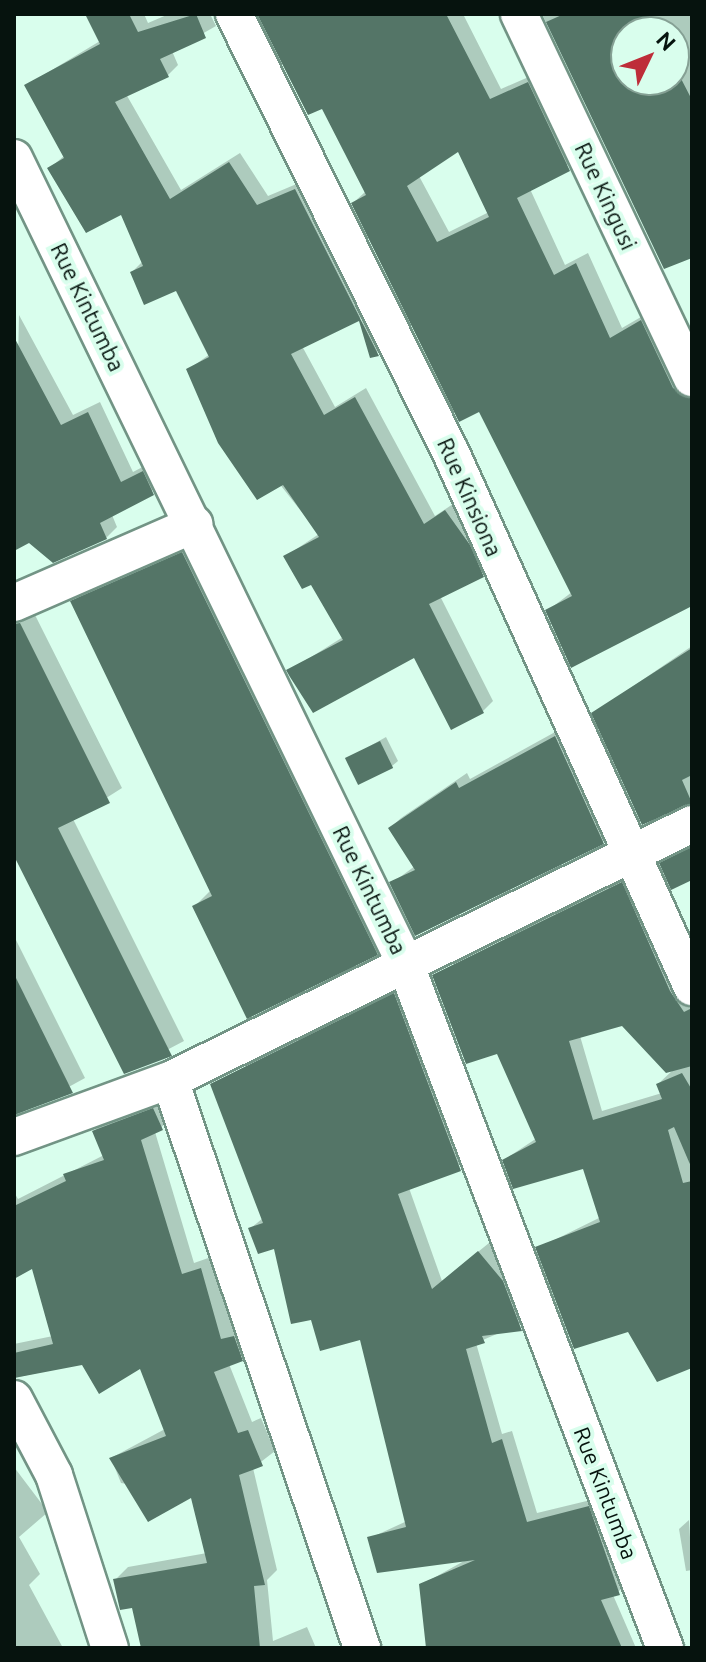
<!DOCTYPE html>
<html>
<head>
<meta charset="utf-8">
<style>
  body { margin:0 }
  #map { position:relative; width:706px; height:1662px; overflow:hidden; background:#d9feed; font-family:Ubuntu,sans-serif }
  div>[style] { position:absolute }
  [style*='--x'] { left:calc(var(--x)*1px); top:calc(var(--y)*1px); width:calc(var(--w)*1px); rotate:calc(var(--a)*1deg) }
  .shadow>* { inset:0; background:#0003 }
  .building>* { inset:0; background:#547567; transform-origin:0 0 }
  .roads { filter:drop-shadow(2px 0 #729485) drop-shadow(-2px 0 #729485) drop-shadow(0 2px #729485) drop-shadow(0 -2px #729485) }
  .minor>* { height:36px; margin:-18px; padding:0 18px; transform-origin:18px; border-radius:18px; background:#fff }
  span { translate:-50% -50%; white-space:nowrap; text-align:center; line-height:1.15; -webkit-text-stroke:8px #d9feed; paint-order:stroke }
  .street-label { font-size:22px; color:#06130e }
  .frame { position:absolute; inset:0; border:16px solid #06130e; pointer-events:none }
  .north { position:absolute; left:610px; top:16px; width:80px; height:80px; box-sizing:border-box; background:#d9feed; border:2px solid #85a094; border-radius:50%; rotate:47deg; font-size:22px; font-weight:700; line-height:32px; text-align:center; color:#06130e }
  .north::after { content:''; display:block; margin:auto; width:28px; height:36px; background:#be2d39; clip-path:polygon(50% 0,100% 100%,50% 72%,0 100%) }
</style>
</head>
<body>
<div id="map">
  <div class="shadow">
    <i style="clip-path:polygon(87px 14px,144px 14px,148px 23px,169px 14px,210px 14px,216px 26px,172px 51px,178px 65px,168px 75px,126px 94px,181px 190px,240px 153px,268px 196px,306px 180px,389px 344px,372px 356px,361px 318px,302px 346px,335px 407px,366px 388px,435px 516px,456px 502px,493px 565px,440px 596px,493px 701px,483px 711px,415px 655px,289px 671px,343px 637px,311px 582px,286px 556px,319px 534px,189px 369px,210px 354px,177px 288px,132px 272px,143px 261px,122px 212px,50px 168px,65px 155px,27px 85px,100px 41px)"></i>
    <i style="clip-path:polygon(evenodd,257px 14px,463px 14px,501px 89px,540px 72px,580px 157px,530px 189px,565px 265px,588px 253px,622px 328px,653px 310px,692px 381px,692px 606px,547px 611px,572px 592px,480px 410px,353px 203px,365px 192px,323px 106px,257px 14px,459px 149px,489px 212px,449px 232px,419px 176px,459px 149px)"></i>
    <i style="clip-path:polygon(evenodd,542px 14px,692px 14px,692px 256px,665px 267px,542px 14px,626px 32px,674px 32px,674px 80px,626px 80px,626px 32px)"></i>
    <i style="clip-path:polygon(19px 315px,73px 415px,100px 402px,133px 472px,154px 461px,164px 483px,112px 515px,117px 527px,106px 538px,30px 540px,14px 548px)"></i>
    <i style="clip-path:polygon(199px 537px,393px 936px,376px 953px,195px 906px,211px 890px,73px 602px,90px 585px)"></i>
    <i style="clip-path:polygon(33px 611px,122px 788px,73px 819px,184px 1041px,125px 1072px,14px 852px,14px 618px)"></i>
    <i style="clip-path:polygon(692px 646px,692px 801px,643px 823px,594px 713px)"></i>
    <i style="clip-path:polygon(566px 726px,614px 831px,603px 842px,392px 883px,415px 866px,390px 828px,401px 818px,467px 773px,470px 779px)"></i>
    <i style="clip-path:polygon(386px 737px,398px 761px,392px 766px,347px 759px)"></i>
    <i style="clip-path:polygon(692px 842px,692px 877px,662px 864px,673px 852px)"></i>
    <i style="clip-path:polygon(evenodd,632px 874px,692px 1000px,692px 1118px,678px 1124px,692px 1171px,692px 1365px,629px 1330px,538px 1248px,601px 1217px,584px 1167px,504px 1160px,537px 1138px,498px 1051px,434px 975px,632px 874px,622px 1024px,673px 1070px,658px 1084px,662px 1093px,602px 1111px,580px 1036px,622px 1024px)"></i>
    <i style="clip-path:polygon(14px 936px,85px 1078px,14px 1117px)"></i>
    <i style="clip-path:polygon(404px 985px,470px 1159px,409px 1188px,442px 1281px,489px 1243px,513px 1271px,531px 1319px,476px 1343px,502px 1434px,512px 1431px,537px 1513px,599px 1498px,629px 1584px,613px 1595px,636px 1648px,428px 1648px,421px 1585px,464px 1561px,370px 1538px,407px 1521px,361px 1337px,313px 1317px,275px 1246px,251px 1228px,263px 1218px,212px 1084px)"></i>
    <i style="clip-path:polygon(166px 1097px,175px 1116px,155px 1132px,194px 1263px,214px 1256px,233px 1327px,247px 1324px,255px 1347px,229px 1364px,252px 1422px,261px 1418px,275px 1451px,253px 1468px,277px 1570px,267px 1580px,273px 1641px,307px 1627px,316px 1648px,143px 1648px,134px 1606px,115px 1580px,128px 1567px,207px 1553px,193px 1495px,121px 1483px,111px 1458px,165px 1429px,141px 1366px,83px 1363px,14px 1378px,14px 1344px,53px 1336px,34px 1266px,14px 1277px,14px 1192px,18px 1199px,104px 1155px,94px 1131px,107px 1119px)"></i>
    <i style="clip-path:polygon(14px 1467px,48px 1512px,19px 1537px,40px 1574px,29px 1585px,63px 1648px,14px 1648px)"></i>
    <i style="clip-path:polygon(689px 1520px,692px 1570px,686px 1571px,679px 1529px)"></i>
  </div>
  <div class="building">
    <i style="clip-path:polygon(85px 14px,129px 14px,138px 32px,196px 14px,206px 38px,160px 59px,169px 77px,115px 102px,170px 199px,229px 162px,257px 205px,295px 189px,379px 356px,370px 358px,359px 321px,291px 354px,324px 415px,355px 397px,424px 524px,445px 510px,470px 545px,484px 577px,429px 604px,484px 713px,451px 730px,414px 658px,313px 713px,290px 677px,286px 670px,343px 640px,311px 585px,302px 589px,283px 556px,319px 537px,283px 485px,257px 500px,218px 443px,186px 369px,209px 357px,176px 291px,144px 305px,130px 272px,143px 266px,121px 215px,86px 233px,47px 168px,64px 158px,24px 85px,100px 44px)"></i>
    <i style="clip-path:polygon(evenodd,257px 14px,446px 14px,490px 99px,528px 82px,570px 171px,517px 198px,554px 275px,576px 263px,610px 338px,641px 320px,673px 388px,692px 399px,692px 606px,571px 668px,545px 610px,572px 596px,479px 412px,459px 422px,351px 203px,366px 195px,322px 109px,308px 115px,257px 14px,458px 152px,489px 217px,437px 242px,407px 186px,458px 152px)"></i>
    <i style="clip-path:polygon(564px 14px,648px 14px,657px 32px,626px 32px,626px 80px,674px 80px,674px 65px,692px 100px,692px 258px,664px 269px,546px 22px)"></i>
    <i style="clip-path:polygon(14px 337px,61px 425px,88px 412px,121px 482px,143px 471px,154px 495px,100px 523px,107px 539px,53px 563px,29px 543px,14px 551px)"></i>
    <i style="clip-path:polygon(182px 552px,378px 955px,247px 1019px,192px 906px,212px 896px,70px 601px)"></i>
    <i style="clip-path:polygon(20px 623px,110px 803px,58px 828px,172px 1056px,124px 1074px,14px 856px,14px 624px)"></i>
    <i style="clip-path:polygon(692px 648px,692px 775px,682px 780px,692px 803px,642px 825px,591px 713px)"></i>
    <i style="clip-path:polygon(555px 736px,604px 844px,415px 936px,389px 882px,415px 870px,388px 828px,456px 782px,459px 788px)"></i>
    <i style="left:380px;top:741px;width:30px;height:39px;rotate:64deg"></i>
    <i style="clip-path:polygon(692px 847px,692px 880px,671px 890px,659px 863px)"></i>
    <i style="clip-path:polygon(622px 882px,670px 991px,684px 1012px,692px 1008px,692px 1066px,666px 1073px,622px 1026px,569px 1041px,593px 1120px,662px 1099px,656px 1084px,682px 1073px,692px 1090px,692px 1169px,674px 1127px,668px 1130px,683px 1183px,692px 1181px,692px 1368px,657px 1382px,628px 1332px,574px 1349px,535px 1247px,600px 1222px,583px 1169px,513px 1189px,502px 1160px,536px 1142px,497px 1054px,466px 1064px,432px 975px)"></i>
    <i style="clip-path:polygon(14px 974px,73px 1093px,14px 1115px)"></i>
    <i style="clip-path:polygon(394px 993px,461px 1171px,398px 1194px,432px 1289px,478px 1251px,503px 1281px,522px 1331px,482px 1336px,485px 1343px,466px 1349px,492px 1443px,502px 1439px,527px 1522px,589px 1506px,620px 1595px,601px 1600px,622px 1648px,426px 1648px,419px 1584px,475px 1560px,377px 1573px,367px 1537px,406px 1527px,360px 1340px,320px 1351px,311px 1320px,291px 1324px,274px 1249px,258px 1254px,248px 1228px,263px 1223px,210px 1084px)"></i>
    <i style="clip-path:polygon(153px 1108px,163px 1130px,141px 1140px,182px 1274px,201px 1268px,221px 1339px,234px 1336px,243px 1361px,214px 1372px,238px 1433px,248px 1430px,263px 1466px,239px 1475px,265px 1585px,254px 1586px,260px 1648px,141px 1648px,132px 1608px,120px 1610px,113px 1579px,207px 1563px,191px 1498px,148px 1522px,109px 1458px,166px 1436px,140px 1369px,99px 1394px,82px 1365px,14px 1378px,14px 1353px,53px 1344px,32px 1269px,14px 1279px,14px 1206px,66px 1181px,63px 1174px,104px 1160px,92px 1131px)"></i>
  </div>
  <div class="roads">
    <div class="minor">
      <i style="--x:234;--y:14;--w:490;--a:63.7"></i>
      <i style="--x:451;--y:453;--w:586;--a:65.71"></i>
      <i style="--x:519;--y:14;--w:403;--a:64.6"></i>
      <i style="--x:14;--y:158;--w:895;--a:64.09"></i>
      <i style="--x:405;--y:963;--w:733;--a:69.22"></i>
      <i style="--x:14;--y:603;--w:197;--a:-23.6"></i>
      <i style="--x:170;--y:1080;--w:600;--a:71.32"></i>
      <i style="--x:14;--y:1137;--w:166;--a:-20.1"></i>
      <i style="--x:170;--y:1080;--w:581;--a:-26.12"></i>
      <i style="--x:14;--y:1399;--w:86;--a:62.2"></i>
      <i style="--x:54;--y:1475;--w:182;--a:72.1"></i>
    </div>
  </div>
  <div class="street-label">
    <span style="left:606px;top:196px;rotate:65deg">Rue Kingusi</span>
    <span style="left:88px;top:307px;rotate:64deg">Rue Kintumba</span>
    <span style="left:470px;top:497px;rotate:66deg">Rue Kinsiona</span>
    <span style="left:370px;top:890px;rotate:64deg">Rue Kintumba</span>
    <span style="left:606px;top:1493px;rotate:69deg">Rue Kintumba</span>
  </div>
  <div class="frame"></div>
  <div class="north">N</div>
</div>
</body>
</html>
